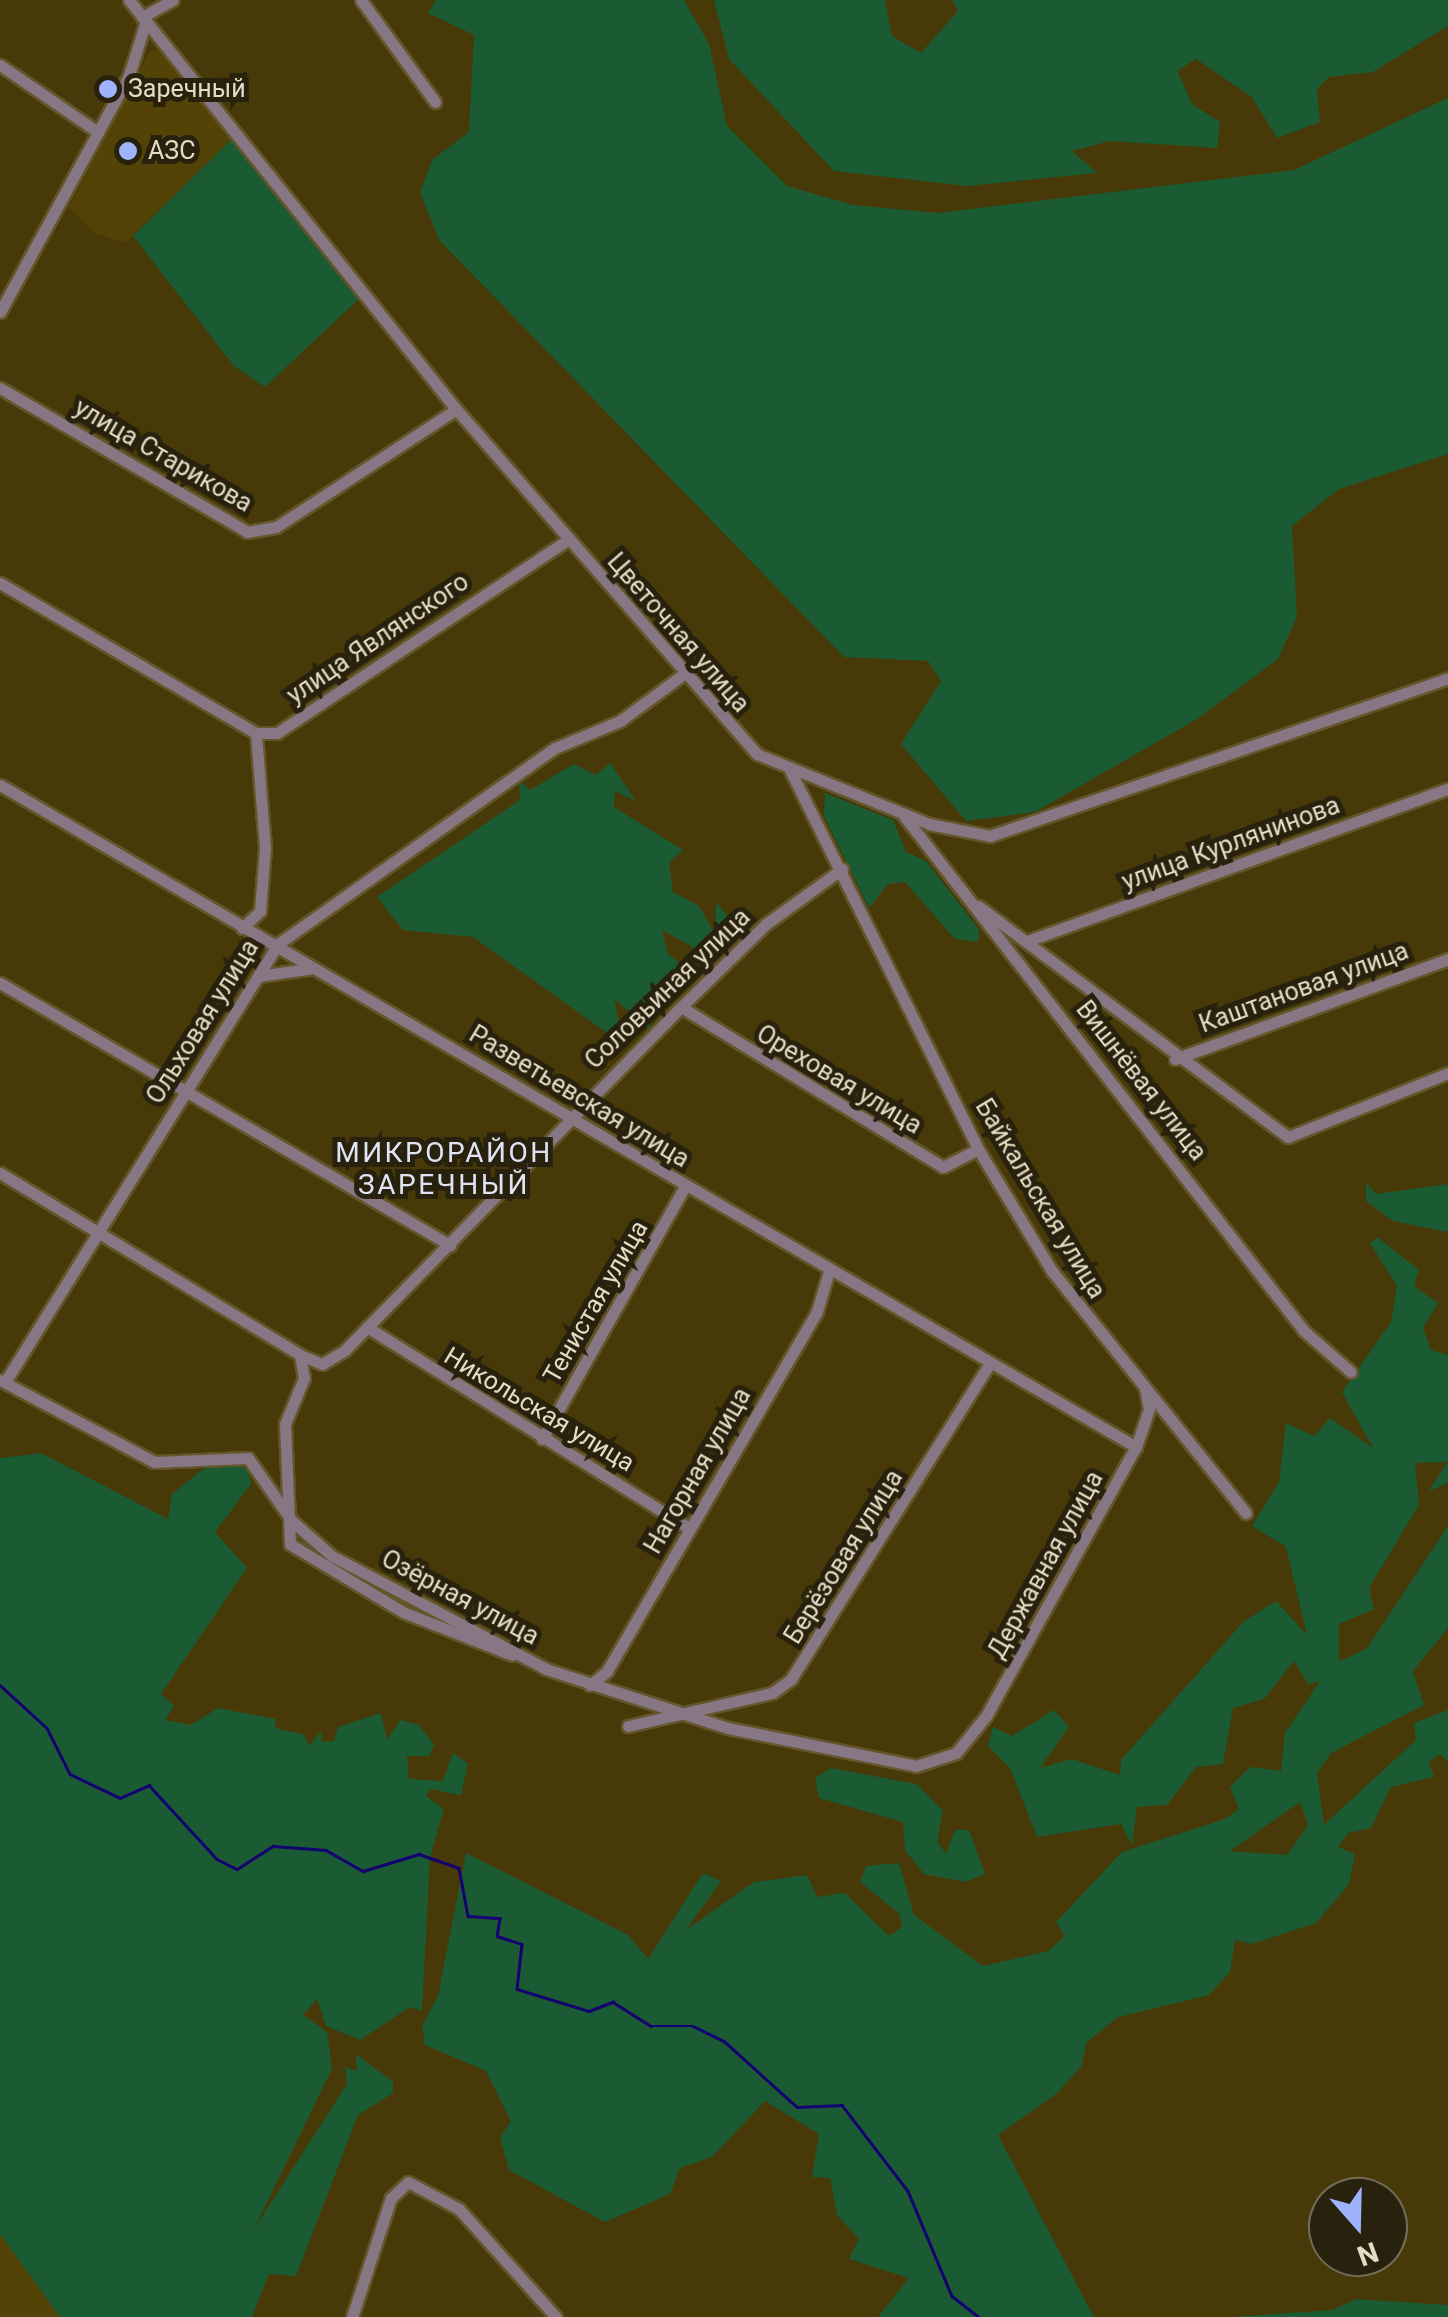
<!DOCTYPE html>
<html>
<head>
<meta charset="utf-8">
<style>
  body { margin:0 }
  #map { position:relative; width:1448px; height:2317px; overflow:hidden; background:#473908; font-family:Roboto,sans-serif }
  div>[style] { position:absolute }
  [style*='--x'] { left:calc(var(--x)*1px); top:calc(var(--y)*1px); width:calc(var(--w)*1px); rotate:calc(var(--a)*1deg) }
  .built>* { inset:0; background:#534306 }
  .green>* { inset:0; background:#1b5b33 }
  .stream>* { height:2.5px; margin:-1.25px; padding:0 1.25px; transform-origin:1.25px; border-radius:1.25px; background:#140270 }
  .roads { filter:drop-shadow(2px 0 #63562a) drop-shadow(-2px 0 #63562a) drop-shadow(0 2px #63562a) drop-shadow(0 -2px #63562a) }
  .minor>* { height:11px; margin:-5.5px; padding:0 5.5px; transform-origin:5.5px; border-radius:5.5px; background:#877684 }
  .dots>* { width:28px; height:28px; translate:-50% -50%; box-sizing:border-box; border:5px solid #27210e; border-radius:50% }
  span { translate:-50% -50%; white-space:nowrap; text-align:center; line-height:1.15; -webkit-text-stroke:10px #27210e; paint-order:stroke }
  .poi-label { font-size:25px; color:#e4dcc4 }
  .left { translate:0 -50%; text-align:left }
  .street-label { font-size:25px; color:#e4dcc4 }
  .neighbourhood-label { font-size:28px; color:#dfe4f2; letter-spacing:2.5px }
  .north { position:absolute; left:1308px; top:2177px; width:100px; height:100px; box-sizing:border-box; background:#27210e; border:2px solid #736c57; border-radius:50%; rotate:160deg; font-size:28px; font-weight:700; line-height:40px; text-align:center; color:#e4dcc4 }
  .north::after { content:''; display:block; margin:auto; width:35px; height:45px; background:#9fb3fd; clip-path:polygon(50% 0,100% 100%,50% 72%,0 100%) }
</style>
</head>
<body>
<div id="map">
  <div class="built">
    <i style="clip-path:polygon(162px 50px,234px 137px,125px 243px,96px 234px,69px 207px,150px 51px)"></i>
    <i style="clip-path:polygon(0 2234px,60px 2317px,0 2317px)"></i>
  </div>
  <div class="green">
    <i style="clip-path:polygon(436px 0,684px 0,709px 44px,727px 126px,787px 186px,853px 205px,938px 213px,1294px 170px,1448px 98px,1448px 454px,1339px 489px,1292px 526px,1297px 617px,1278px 659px,1197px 719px,1035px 812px,966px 821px,901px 744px,941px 681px,928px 661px,844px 657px,440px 241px,420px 193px,432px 160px,469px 132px,474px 35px,428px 13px)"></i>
    <i style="clip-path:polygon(714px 0,885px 0,892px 36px,921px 53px,958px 11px,952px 0,1448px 0,1448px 26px,1373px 72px,1329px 77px,1317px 89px,1320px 122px,1277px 138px,1252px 97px,1196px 59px,1177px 71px,1193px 105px,1220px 122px,1217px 148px,1110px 141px,1072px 151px,1097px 173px,967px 186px,834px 171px,729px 59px)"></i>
    <i style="clip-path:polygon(234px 137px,360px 298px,265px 387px,234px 366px,133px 236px)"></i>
    <i style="clip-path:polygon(610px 763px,636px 801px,615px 791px,614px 807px,683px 850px,669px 863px,673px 892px,699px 906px,715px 934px,716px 902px,740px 930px,703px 967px,691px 946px,662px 930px,668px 954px,689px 970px,686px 985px,665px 985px,648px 1032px,645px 1024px,634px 1034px,637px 1018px,614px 999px,624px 1045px,473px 937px,403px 930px,377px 897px,520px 800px,519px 781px,530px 790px,574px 764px,596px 775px)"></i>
    <i style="clip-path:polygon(825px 793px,893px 820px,906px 852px,926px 861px,979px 929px,978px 942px,955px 939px,905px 882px,888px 884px,869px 908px,824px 816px)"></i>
    <i style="clip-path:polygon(1366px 1182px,1376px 1194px,1448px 1184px,1448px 1232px,1393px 1221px,1366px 1201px)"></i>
    <i style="clip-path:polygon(evenodd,1377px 1237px,1419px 1270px,1414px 1286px,1438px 1303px,1423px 1328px,1431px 1350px,1448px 1355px,1448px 1483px,1429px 1491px,1447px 1462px,1415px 1463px,1419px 1505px,1369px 1588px,1374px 1609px,1339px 1624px,1339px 1662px,1367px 1648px,1448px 1526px,1448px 1628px,1413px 1671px,1424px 1705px,1331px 1753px,1317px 1773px,1324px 1825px,1416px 1740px,1414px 1723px,1448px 1710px,1448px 1762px,1440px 1754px,1429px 1762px,1434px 1777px,1391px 1787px,1371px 1828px,1348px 1833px,1338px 1847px,1355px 1854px,1349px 1884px,1316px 1923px,1252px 1944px,1235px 1940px,1230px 1972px,1209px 1995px,1118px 2017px,1087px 2042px,1081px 2067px,1056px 2094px,998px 2135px,1094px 2317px,878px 2317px,909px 2278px,849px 2259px,859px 2239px,837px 2215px,830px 2178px,812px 2177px,819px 2134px,765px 2101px,712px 2157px,680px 2168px,670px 2194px,605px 2222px,509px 2170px,500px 2137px,511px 2121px,486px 2071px,425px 2045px,422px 2026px,438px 1996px,466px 1853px,628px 1935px,648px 1959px,703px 1873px,721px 1881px,686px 1930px,754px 1882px,807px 1875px,817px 1897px,845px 1893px,889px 1936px,902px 1927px,899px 1913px,860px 1882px,866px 1866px,899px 1863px,914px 1915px,983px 1966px,1048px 1951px,1065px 1936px,1056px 1922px,1122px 1852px,1225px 1819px,1239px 1809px,1230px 1787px,1250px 1767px,1281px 1771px,1285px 1733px,1320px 1681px,1308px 1684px,1294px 1661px,1264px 1699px,1233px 1708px,1223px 1764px,1196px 1767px,1167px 1805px,1137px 1807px,1132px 1845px,1121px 1824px,1037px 1837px,1010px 1768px,988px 1746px,993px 1727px,1012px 1736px,1054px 1710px,1069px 1727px,1040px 1768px,1072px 1759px,1120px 1775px,1121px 1760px,1243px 1622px,1276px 1601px,1307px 1635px,1286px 1547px,1252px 1526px,1279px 1482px,1286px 1423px,1314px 1436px,1330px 1418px,1373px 1448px,1342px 1392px,1391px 1322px,1397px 1286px,1370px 1243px,1377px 1237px,1300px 1802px,1308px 1825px,1287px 1855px,1230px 1851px,1300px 1802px)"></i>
    <i style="clip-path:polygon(41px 1453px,168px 1519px,172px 1494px,207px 1466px,230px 1460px,248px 1470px,251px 1484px,215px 1532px,247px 1568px,161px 1694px,174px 1706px,165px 1720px,191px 1725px,218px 1708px,276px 1719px,275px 1728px,303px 1734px,310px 1746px,321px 1731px,322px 1742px,334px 1741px,338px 1727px,381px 1713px,387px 1740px,400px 1720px,419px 1725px,434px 1745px,429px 1756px,407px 1756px,409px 1779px,443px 1781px,453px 1753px,468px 1763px,461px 1795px,430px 1789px,426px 1796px,444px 1809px,430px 1857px,422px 2011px,410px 2007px,360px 2040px,326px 2026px,317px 1999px,303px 2015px,327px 2032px,332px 2069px,254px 2229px,347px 2084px,345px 2067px,357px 2071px,356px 2054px,393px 2082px,393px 2093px,358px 2115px,296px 2276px,269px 2274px,252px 2317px,60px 2317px,0 2234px,0 1458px)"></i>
    <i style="clip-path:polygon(831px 1768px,917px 1784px,943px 1811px,937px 1841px,946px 1854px,955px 1830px,969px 1830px,985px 1874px,965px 1882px,924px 1874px,905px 1850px,903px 1822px,819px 1798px,815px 1778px)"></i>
    <i style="clip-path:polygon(1356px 2299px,1448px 2305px,1448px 2317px,1231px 2317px,1333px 2310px)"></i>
  </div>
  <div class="stream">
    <i style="--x:0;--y:1685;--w:64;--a:42.5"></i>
    <i style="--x:47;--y:1728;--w:51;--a:63.4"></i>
    <i style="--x:70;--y:1774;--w:55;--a:25.6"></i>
    <i style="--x:120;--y:1798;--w:32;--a:-24"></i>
    <i style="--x:149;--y:1785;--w:100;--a:47.4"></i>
    <i style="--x:217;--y:1859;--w:22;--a:27"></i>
    <i style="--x:237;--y:1869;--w:43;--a:-32.6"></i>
    <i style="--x:273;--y:1846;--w:53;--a:4.3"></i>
    <i style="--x:326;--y:1850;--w:43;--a:29.6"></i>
    <i style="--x:363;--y:1871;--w:59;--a:-16.9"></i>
    <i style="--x:419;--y:1854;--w:42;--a:19.3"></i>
    <i style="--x:459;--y:1868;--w:49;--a:79.4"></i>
    <i style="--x:468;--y:1916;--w:32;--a:4"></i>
    <i style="--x:500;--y:1918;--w:18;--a:99"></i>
    <i style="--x:497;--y:1936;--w:26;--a:18"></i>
    <i style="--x:522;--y:1944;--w:45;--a:96.3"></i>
    <i style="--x:517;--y:1989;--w:75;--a:17"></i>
    <i style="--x:589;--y:2011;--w:26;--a:-21"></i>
    <i style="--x:613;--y:2002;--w:45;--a:32.3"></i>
    <i style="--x:651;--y:2026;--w:42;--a:0"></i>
    <i style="--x:693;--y:2026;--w:34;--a:26"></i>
    <i style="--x:724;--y:2041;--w:98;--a:42.1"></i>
    <i style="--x:797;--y:2107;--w:45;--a:-2.5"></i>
    <i style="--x:842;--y:2105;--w:108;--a:52.5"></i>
    <i style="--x:908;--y:2191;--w:114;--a:67.3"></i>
    <i style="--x:952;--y:2296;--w:34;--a:38"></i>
  </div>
  <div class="roads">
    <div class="minor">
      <i style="--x:129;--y:0;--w:524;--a:51.36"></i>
      <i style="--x:456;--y:409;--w:458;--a:48.9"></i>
      <i style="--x:757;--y:754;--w:186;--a:22.1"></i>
      <i style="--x:929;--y:824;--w:62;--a:11.1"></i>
      <i style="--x:990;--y:836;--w:484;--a:-19"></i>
      <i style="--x:361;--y:0;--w:126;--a:54"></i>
      <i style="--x:142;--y:17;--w:35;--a:-29"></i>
      <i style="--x:0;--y:65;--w:119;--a:34.4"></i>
      <i style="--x:0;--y:312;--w:270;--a:-61.4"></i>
      <i style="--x:129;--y:75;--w:53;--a:-72.6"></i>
      <i style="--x:0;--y:388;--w:286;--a:30.2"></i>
      <i style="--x:247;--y:532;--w:29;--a:-10"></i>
      <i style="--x:276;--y:527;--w:215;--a:-33.2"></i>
      <i style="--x:0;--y:583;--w:297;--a:30.4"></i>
      <i style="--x:256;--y:733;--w:21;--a:0"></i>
      <i style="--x:277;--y:733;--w:351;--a:-33.6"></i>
      <i style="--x:790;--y:770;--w:423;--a:63.6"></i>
      <i style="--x:978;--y:1149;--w:143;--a:58.8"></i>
      <i style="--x:1052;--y:1271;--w:310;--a:51.3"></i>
      <i style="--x:0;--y:785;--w:1315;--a:30.23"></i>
      <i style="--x:904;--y:816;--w:652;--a:52.16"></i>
      <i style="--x:1304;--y:1331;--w:62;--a:41.1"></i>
      <i style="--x:978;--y:906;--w:387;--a:36.7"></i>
      <i style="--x:1288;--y:1137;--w:172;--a:-21.8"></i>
      <i style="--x:242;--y:928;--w:25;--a:-43"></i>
      <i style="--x:260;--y:911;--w:63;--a:-85.5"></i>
      <i style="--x:265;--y:848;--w:115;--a:-94.5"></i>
      <i style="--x:1030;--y:940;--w:444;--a:-19.9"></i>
      <i style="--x:259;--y:976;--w:55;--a:-8.4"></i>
      <i style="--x:0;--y:983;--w:521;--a:30.21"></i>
      <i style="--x:681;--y:1007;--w:307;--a:31.4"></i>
      <i style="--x:943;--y:1167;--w:39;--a:-27"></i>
      <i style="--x:1175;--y:1059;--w:291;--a:-20.1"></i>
      <i style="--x:0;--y:1173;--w:351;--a:31.2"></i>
      <i style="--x:367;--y:1327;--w:381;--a:32"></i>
      <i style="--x:0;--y:1380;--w:174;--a:28"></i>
      <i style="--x:154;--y:1462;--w:94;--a:-2.4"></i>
      <i style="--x:248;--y:1458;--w:77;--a:55.1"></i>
      <i style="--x:292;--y:1521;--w:53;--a:41.2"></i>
      <i style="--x:332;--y:1556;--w:242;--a:27.8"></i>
      <i style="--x:546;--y:1669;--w:191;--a:18"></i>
      <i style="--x:728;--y:1728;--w:192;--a:11.4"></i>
      <i style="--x:916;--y:1766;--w:42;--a:-18"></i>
      <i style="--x:956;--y:1753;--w:48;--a:-51"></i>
      <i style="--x:986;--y:1716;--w:308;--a:-60.9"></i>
      <i style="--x:1136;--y:1447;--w:40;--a:-71.1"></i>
      <i style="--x:1149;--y:1409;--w:20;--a:-101"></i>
      <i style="--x:5;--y:1382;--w:516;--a:-58.07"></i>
      <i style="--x:278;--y:944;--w:339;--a:-35.3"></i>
      <i style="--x:555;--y:748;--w:70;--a:-22.6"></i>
      <i style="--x:620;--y:721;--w:76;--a:-36.4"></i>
      <i style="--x:542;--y:1439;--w:291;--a:-60.5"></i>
      <i style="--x:512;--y:1655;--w:117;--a:-158.5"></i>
      <i style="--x:403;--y:1612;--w:132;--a:-149"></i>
      <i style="--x:290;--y:1544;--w:120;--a:-92.4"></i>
      <i style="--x:285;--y:1424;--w:50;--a:-67.6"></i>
      <i style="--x:304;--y:1378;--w:23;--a:-100"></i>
      <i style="--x:300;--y:1355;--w:24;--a:22"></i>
      <i style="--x:322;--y:1364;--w:27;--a:-31"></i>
      <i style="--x:345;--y:1350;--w:480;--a:-45.6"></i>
      <i style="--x:681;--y:1007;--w:119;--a:-44.3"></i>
      <i style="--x:766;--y:924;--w:94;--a:-35.9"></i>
      <i style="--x:590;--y:1685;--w:22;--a:-39"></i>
      <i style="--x:607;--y:1671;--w:417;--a:-59.7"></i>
      <i style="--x:817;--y:1311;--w:42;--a:-73.3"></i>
      <i style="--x:628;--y:1726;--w:148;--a:-12.9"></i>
      <i style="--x:772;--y:1693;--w:24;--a:-36"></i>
      <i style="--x:791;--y:1679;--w:373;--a:-57.8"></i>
      <i style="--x:352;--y:2317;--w:125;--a:-71.9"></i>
      <i style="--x:391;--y:2198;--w:23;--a:-43"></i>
      <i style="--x:408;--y:2182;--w:58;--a:27.9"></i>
      <i style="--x:459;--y:2209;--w:145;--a:48.1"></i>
    </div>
  </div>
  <div class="dots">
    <i style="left:108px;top:89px;background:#9fb3fd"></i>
    <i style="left:128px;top:151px;background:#9fb3fd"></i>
  </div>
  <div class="poi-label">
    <span class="left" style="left:128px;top:89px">Заречный</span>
    <span class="left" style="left:148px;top:151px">АЗС</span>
  </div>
  <div class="street-label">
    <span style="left:163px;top:456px;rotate:30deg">улица Старикова</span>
    <span style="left:678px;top:633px;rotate:49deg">Цветочная улица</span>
    <span style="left:378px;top:639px;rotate:-34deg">улица Являнского</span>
    <span style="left:1231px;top:844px;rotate:-20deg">улица Курлянинова</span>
    <span style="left:1304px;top:988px;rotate:-20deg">Каштановая улица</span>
    <span style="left:668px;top:989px;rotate:-44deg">Соловьиная улица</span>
    <span style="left:203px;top:1022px;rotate:-58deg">Ольховая улица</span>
    <span style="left:839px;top:1080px;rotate:31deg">Ореховая улица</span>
    <span style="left:1141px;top:1081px;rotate:52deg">Вишнёвая улица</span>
    <span style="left:579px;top:1097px;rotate:31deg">Разветьевская улица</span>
    <span style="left:1040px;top:1199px;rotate:59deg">Байкальская улица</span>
    <span style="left:596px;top:1302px;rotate:-60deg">Тенистая улица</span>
    <span style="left:539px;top:1410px;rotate:31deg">Никольская улица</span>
    <span style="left:698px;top:1471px;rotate:-60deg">Нагорная улица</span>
    <span style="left:844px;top:1557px;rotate:-58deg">Берёзовая улица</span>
    <span style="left:1046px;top:1565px;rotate:-61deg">Державная улица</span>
    <span style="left:460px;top:1598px;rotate:28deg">Озёрная улица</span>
  </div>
  <div class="neighbourhood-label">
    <span style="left:444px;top:1169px">МИКРОРАЙОН<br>ЗАРЕЧНЫЙ</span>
  </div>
  <div class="north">N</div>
</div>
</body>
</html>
